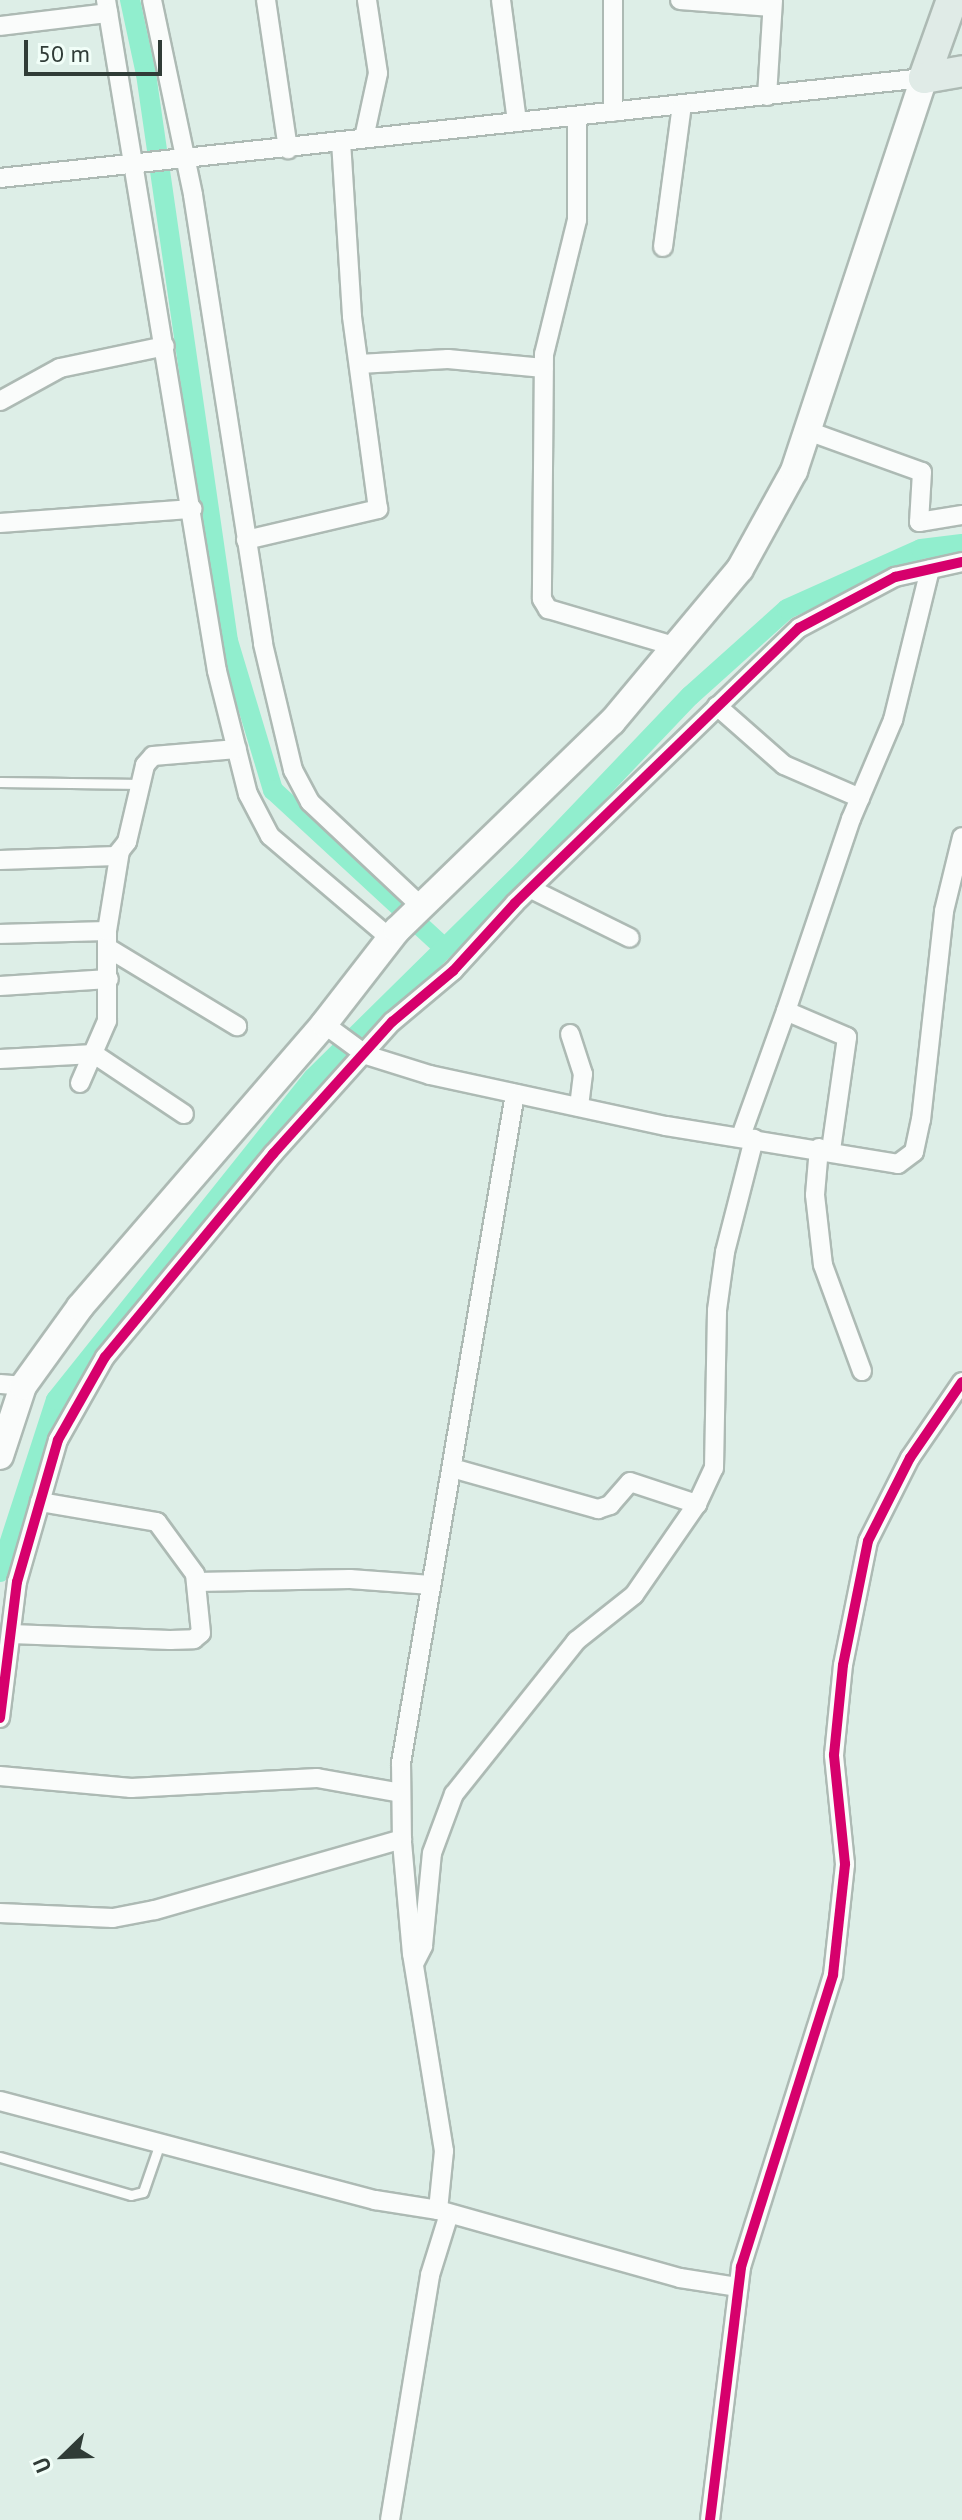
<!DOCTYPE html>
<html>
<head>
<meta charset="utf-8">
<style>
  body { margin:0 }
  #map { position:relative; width:962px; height:2520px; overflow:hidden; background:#ddeee7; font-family:"PT Sans",sans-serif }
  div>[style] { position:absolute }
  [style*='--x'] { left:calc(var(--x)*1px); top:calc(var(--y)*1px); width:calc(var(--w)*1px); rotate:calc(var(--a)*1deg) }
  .canal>* { height:20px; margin:-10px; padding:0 10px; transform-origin:10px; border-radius:10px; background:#91eece }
  .roads { filter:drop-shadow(2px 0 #adbab4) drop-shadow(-2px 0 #adbab4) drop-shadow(0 2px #adbab4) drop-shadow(0 -2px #adbab4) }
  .lane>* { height:9px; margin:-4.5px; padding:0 4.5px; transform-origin:4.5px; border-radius:4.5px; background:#fafcfb }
  .street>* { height:18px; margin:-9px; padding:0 9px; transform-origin:9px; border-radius:9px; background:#fafcfb }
  .secondary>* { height:26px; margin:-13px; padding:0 13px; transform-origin:13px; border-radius:13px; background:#fafcfb }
  .primary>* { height:30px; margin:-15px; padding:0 15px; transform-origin:15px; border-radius:15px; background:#e0ebe7 }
  .cycleway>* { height:10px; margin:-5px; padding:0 5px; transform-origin:5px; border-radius:5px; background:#d6006c }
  span { translate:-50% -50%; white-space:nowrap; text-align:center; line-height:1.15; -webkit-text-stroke:6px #f1fef8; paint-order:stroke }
  .north { position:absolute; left:24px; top:2416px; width:80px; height:80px; -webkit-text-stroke:6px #f1fef8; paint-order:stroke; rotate:247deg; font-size:22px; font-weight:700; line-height:32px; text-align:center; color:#303c37 }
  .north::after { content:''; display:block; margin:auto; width:28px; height:36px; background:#303c37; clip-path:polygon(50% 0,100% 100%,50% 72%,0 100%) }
  .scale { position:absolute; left:24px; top:40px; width:138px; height:36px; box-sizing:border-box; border:4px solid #303c37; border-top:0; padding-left:10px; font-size:24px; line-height:28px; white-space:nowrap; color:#303c37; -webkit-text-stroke:6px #f1fef8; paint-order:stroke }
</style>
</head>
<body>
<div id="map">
  <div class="canal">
    <i style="--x:130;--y:0;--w:76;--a:77.8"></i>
    <i style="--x:146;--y:74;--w:573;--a:81.77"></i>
    <i style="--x:228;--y:641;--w:156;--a:73.2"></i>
    <i style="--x:273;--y:790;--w:231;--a:42.7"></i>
    <i style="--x:0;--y:1572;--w:181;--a:-72"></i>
    <i style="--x:56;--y:1400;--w:412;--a:-51.4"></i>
    <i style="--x:313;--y:1078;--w:301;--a:-44.6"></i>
    <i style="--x:527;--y:867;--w:236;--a:-46.4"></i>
    <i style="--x:690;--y:696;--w:130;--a:-41.9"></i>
    <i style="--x:787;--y:609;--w:147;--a:-24.1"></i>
    <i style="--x:921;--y:549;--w:41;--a:-7"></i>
  </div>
  <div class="roads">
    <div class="lane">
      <i style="--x:0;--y:782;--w:141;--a:0.8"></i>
      <i style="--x:0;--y:2157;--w:136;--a:16.2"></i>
      <i style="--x:131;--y:2195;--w:12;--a:-14"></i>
      <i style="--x:143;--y:2192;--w:52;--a:-70.9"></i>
    </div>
    <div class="street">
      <i style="--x:106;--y:0;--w:680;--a:80.61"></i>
      <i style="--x:217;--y:671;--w:127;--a:75.9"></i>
      <i style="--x:248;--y:794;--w:47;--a:62.4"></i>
      <i style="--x:270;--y:836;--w:157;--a:40.4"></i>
      <i style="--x:152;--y:0;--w:199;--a:78.1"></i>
      <i style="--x:193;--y:195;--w:454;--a:81.1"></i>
      <i style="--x:263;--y:644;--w:130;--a:76.6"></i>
      <i style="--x:293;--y:770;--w:36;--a:62"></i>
      <i style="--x:310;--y:802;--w:154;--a:43.2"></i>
      <i style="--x:266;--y:0;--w:151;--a:81.6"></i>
      <i style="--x:501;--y:0;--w:123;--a:82.5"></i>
      <i style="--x:613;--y:0;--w:112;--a:90"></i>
      <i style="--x:680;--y:0;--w:92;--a:4.4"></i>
      <i style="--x:0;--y:26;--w:109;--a:-6.9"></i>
      <i style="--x:767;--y:96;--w:96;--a:-86.4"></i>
      <i style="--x:577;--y:116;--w:104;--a:90"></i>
      <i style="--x:577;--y:220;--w:138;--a:103.8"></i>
      <i style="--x:544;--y:354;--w:245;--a:90.5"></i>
      <i style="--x:542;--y:599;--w:12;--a:59"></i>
      <i style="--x:548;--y:609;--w:134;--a:16.4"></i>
      <i style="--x:364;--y:138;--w:66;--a:-77.8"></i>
      <i style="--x:378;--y:73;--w:74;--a:-98.6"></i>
      <i style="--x:0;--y:178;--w:929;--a:-6.18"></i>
      <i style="--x:663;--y:247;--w:143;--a:-82.4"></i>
      <i style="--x:359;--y:364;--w:89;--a:-3.2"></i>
      <i style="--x:448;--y:359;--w:96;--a:5.4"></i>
      <i style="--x:0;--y:401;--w:68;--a:-28.8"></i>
      <i style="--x:60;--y:368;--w:107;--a:-11.8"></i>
      <i style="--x:808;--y:431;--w:121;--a:19.8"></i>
      <i style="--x:922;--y:472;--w:50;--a:93.4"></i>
      <i style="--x:919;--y:522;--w:44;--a:-9.2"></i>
      <i style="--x:0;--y:523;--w:193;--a:-4.2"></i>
      <i style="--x:246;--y:540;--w:136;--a:-13.2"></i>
      <i style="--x:378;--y:509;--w:195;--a:-97.7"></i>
      <i style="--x:352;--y:316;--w:175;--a:-93.6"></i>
      <i style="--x:717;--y:706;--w:89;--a:41.4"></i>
      <i style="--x:784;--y:765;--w:83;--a:23.5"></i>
      <i style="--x:0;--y:860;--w:116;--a:-2"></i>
      <i style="--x:116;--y:856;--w:18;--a:-52"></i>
      <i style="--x:127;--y:842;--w:79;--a:-76.8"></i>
      <i style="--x:145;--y:765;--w:12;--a:-48"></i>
      <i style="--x:153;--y:756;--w:84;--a:-4.8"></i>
      <i style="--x:531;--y:889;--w:110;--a:26.3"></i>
      <i style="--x:0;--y:934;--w:107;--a:-1.6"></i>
      <i style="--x:108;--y:948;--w:151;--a:31.2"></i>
      <i style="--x:0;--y:986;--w:109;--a:-3.7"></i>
      <i style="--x:324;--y:1024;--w:52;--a:36.4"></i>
      <i style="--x:366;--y:1055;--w:67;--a:17.4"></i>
      <i style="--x:430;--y:1075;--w:241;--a:12.2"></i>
      <i style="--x:666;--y:1126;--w:235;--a:9.3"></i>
      <i style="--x:898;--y:1164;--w:20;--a:-37"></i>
      <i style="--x:914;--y:1152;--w:33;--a:-78"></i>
      <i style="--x:921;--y:1120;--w:210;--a:-83.7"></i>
      <i style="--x:944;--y:911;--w:76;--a:-76.3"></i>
      <i style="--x:570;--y:1034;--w:42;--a:72"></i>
      <i style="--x:583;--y:1074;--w:33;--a:97"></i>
      <i style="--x:0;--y:1059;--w:94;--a:-3"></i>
      <i style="--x:94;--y:1054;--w:108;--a:33.7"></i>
      <i style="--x:80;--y:1083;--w:68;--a:-66.5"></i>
      <i style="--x:107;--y:1021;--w:90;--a:-90"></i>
      <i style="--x:107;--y:931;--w:81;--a:-80.8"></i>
      <i style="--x:741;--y:1136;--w:133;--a:-70.2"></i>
      <i style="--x:819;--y:1148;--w:47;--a:94.9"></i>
      <i style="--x:815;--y:1195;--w:70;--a:83.5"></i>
      <i style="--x:823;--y:1265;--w:113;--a:69.8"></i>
      <i style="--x:831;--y:1150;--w:114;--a:-81.9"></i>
      <i style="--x:847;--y:1037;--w:66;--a:-156.9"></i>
      <i style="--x:786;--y:1011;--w:203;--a:-71.3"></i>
      <i style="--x:851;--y:819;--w:108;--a:-67"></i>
      <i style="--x:893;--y:720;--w:155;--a:-76.2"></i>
      <i style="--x:0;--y:1384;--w:23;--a:5"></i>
      <i style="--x:452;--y:1468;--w:152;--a:15.7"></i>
      <i style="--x:598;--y:1509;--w:13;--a:-18"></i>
      <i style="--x:610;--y:1505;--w:30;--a:-49"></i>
      <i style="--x:630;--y:1482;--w:71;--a:18.2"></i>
      <i style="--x:196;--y:1582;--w:154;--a:-1.1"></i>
      <i style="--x:350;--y:1579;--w:81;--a:4.2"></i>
      <i style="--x:11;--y:1634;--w:159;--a:2.2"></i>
      <i style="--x:170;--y:1640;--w:24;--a:-2"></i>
      <i style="--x:194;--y:1639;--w:9;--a:-41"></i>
      <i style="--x:201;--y:1633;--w:59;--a:-95.8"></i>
      <i style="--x:195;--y:1574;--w:64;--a:-126.2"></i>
      <i style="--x:157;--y:1522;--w:119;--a:-170.3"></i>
      <i style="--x:0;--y:1718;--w:137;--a:-82.9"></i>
      <i style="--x:17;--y:1582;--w:148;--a:-73.9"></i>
      <i style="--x:58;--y:1440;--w:95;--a:-60.5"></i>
      <i style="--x:105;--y:1357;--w:264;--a:-50.4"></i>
      <i style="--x:273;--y:1154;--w:178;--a:-48"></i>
      <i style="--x:392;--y:1022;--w:80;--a:-39.9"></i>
      <i style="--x:453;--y:971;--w:92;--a:-47.6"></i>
      <i style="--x:515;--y:903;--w:395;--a:-44.1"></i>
      <i style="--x:799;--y:628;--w:109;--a:-28"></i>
      <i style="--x:895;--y:577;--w:69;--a:-12.6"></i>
      <i style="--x:0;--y:1776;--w:132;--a:5.2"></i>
      <i style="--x:131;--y:1788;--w:186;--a:-3.1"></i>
      <i style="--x:317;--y:1778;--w:85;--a:10.1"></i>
      <i style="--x:0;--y:1913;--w:113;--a:2.5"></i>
      <i style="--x:113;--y:1918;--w:43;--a:-10.8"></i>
      <i style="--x:155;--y:1910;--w:257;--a:-16"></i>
      <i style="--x:415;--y:1962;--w:18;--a:-63"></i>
      <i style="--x:423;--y:1946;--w:93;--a:-84.5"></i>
      <i style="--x:432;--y:1853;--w:63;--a:-69.6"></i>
      <i style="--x:454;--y:1794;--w:196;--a:-51.4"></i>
      <i style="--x:576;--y:1641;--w:74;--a:-38.4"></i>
      <i style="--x:634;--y:1595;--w:111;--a:-55.3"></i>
      <i style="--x:697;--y:1504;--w:40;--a:-65"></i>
      <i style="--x:714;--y:1468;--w:158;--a:-88.9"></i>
      <i style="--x:717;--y:1310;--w:59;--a:-82.1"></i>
      <i style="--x:725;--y:1252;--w:117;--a:-75.6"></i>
      <i style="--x:0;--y:2101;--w:388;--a:14.8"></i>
      <i style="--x:375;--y:2200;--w:64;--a:9"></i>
      <i style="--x:438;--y:2210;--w:251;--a:15.7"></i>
      <i style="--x:680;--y:2278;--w:59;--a:8.8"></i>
      <i style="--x:438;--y:2210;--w:59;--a:-84.2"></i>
      <i style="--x:444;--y:2151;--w:200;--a:-99.2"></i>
      <i style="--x:412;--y:1954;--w:111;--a:-95.1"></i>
      <i style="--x:402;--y:1843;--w:80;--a:-90.7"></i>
      <i style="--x:401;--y:1763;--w:679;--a:-80.33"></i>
      <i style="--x:390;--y:2520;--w:248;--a:-80.7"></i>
      <i style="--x:430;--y:2275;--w:64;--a:-72.7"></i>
      <i style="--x:710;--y:2520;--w:255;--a:-83"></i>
      <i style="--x:741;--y:2267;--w:306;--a:-72.5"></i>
      <i style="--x:833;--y:1975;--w:112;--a:-83.8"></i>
      <i style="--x:845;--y:1864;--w:110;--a:-95.8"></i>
      <i style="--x:834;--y:1755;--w:90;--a:-84.3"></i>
      <i style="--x:843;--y:1665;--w:126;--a:-78.6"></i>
      <i style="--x:868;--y:1541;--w:93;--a:-63.2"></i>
      <i style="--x:910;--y:1458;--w:92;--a:-55.6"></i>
    </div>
    <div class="secondary">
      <i style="--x:0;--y:1456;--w:74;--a:-71.8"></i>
      <i style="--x:23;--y:1386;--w:97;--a:-54.2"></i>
      <i style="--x:80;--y:1307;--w:374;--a:-49.2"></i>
      <i style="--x:324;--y:1024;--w:119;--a:-52.2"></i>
      <i style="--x:397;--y:930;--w:299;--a:-44.1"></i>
      <i style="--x:612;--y:722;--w:199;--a:-50.1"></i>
      <i style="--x:740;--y:569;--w:112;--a:-61.1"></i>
      <i style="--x:794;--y:471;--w:414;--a:-71.7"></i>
    </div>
    <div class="primary">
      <i style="--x:924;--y:78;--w:83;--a:-70.3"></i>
      <i style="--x:924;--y:78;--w:39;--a:-10"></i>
    </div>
  </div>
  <div class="cycleway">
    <i style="--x:0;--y:1718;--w:137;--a:-82.9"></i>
    <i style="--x:17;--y:1582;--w:148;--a:-73.9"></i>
    <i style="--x:58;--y:1440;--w:95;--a:-60.5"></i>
    <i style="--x:105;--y:1357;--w:264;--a:-50.4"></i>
    <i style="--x:273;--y:1154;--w:178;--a:-48"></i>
    <i style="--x:392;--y:1022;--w:80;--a:-39.9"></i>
    <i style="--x:453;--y:971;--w:92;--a:-47.6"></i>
    <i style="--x:515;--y:903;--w:395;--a:-44.1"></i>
    <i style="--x:799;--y:628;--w:109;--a:-28"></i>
    <i style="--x:895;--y:577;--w:69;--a:-12.6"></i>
    <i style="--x:710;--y:2520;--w:255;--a:-83"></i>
    <i style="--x:741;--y:2267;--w:306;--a:-72.5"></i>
    <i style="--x:833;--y:1975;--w:112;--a:-83.8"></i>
    <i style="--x:845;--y:1864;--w:110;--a:-95.8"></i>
    <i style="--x:834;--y:1755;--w:90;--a:-84.3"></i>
    <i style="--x:843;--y:1665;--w:126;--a:-78.6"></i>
    <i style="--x:868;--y:1541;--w:93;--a:-63.2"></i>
    <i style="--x:910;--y:1458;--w:92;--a:-55.6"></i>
  </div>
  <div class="north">U</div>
  <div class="scale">50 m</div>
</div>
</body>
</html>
